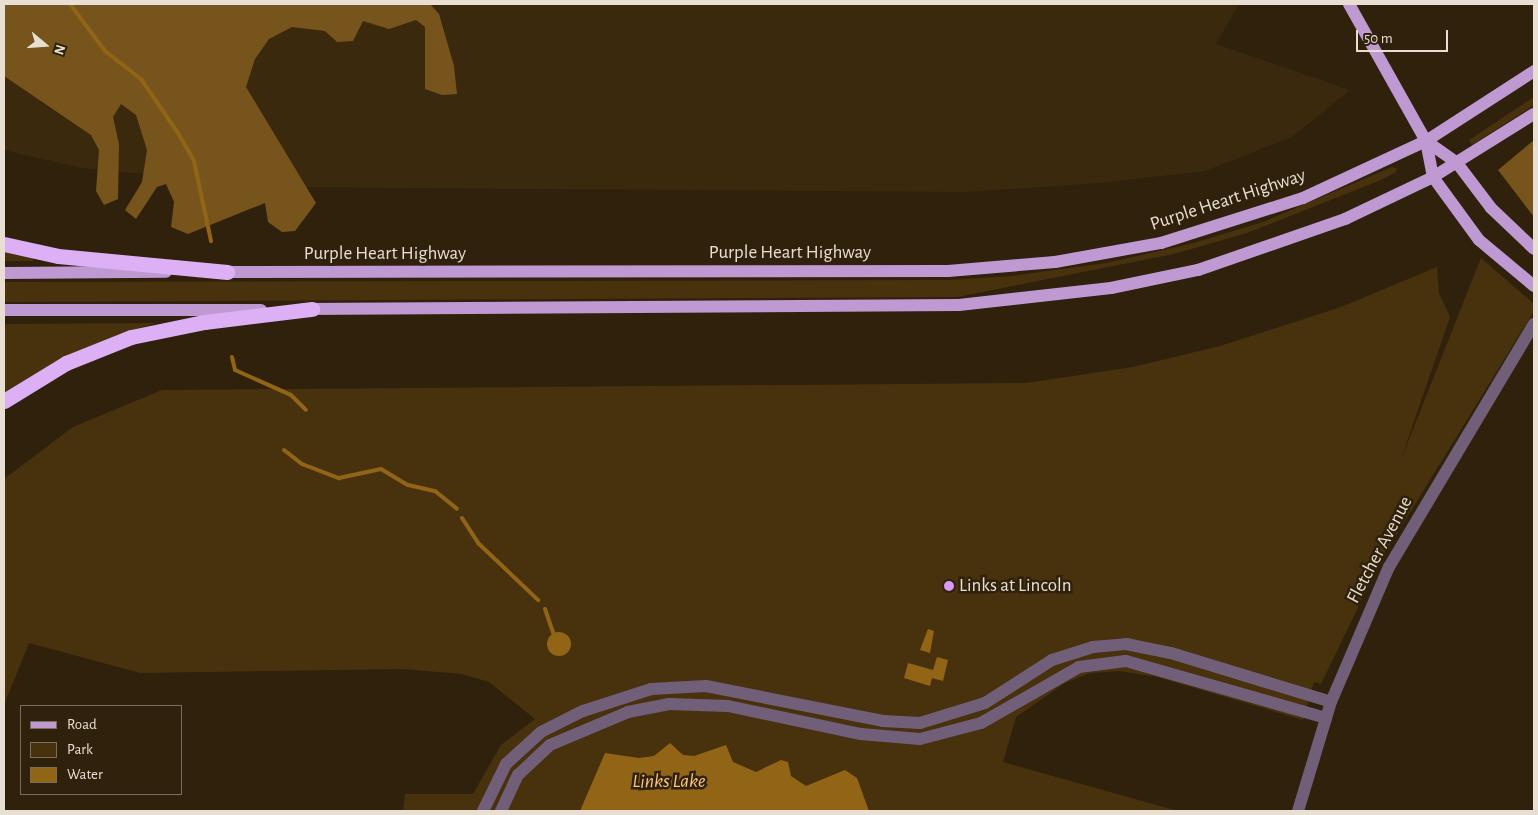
<!DOCTYPE html>
<html>
<head>
<meta charset="utf-8">
<style>
  body { margin:0 }
  #map { position:relative; width:1538px; height:815px; overflow:hidden; background:#2f210c; font-family:"Alegreya Sans",sans-serif }
  div>[style] { position:absolute }
  [style*='--x'] { left:calc(var(--x)*1px); top:calc(var(--y)*1px); width:calc(var(--w)*1px); rotate:calc(var(--a)*1deg) }
  .built>* { inset:0; background:#3b290d }
  .green>* { inset:0; background:#48320e }
  .forest>* { inset:0; background:#77541c }
  .water>* { inset:0; background:#926416 }
  .round { border-radius:50% }
  .stream>* { height:4px; margin:-2px; padding:0 2px; transform-origin:2px; border-radius:2px; background:#926416 }
  .minor>* { height:12px; margin:-6px; padding:0 6px; transform-origin:6px; border-radius:6px; background:#715f7a }
  .major>* { height:12px; margin:-6px; padding:0 6px; transform-origin:6px; border-radius:6px; background:#be99d2 }
  .highway>* { height:15px; margin:-7.5px; padding:0 7.5px; transform-origin:7.5px; border-radius:7.5px; background:#ddb0f5 }
  .dots>* { width:14px; height:14px; translate:-50% -50%; box-sizing:border-box; border:2px solid #2f210c; border-radius:50% }
  span { translate:-50% -50%; white-space:nowrap; text-align:center; line-height:1.15; -webkit-text-stroke:5px #2f210c; paint-order:stroke }
  .street-label { font-size:19px; color:#e8ded2 }
  .poi-label { font-size:19px; color:#e8ded2 }
  .left { translate:0 -50%; text-align:left }
  .water-label { font-size:20px; color:#fcc87f; font-style:italic }
  .frame { position:absolute; inset:0; border:5px solid #e8ded2; pointer-events:none }
  .legend { position:absolute; left:20px; top:705px; width:162px; height:90px; box-sizing:border-box; background:#2f210c; border:1px solid #796d5b; margin:0; padding:6px 9px; list-style:none; font-size:15px; color:#e8ded2 }
  .legend li { display:flex; align-items:center; gap:10px; height:25px }
  .legend b { width:25px; border:1px solid #796d5b }
  .north { position:absolute; left:20px; top:20px; width:50px; height:50px; -webkit-text-stroke:4px #2f210c; paint-order:stroke; rotate:108deg; font-size:14px; font-weight:700; line-height:20px; text-align:center; color:#e8ded2 }
  .north::after { content:''; display:block; margin:auto; width:18px; height:22px; background:#e8ded2; clip-path:polygon(50% 0,100% 100%,50% 72%,0 100%) }
  .scale { position:absolute; left:1356px; top:30px; width:92px; height:22px; box-sizing:border-box; border:2px solid #e8ded2; border-top:0; padding-left:6px; font-size:15px; line-height:18px; white-space:nowrap; color:#e8ded2; -webkit-text-stroke:4px #2f210c; paint-order:stroke }
</style>
</head>
<body>
<div id="map">
  <div class="built">
    <i style="clip-path:polygon(4px 4px,1239px 4px,1216px 44px,1350px 90px,1292px 137px,1205px 171px,1100px 183px,966px 192px,279px 187px,81px 168px,4px 150px)"></i>
  </div>
  <div class="green">
    <i style="clip-path:polygon(1534px 97px,1534px 105px,1472px 145px,1469px 140px)"></i>
    <i style="clip-path:polygon(1392px 167px,1397px 168px,1396px 172px,1381px 180px,1247px 233px,1174px 254px,957px 297px,4px 302px,4px 282px,948px 280px,1011px 276px,1106px 263px,1190px 244px,1263px 222px)"></i>
    <i style="clip-path:polygon(4px 249px,33px 258px,33px 261px,4px 261px)"></i>
    <i style="clip-path:polygon(1481px 258px,1534px 304px,1534px 311px,1382px 558px,1321px 684px,1314px 682px,1303px 720px,1157px 677px,1120px 671px,1090px 673px,1065px 683px,1016px 717px,1003px 762px,1178px 811px,403px 811px,405px 794px,473px 794px,501px 745px,535px 719px,489px 682px,462px 674px,402px 669px,140px 673px,29px 643px,4px 705px,4px 479px,73px 427px,162px 390px,1026px 383px,1133px 367px,1220px 346px,1341px 307px,1437px 267px,1439px 293px,1450px 317px,1400px 462px)"></i>
    <i style="clip-path:polygon(156px 323px,133px 330px,4px 396px,4px 324px)"></i>
  </div>
  <div class="forest">
    <i style="clip-path:polygon(4px 4px,430px 4px,439px 14px,454px 66px,457px 94px,442px 95px,425px 89px,425px 27px,416px 20px,389px 29px,363px 21px,353px 41px,337px 42px,325px 31px,292px 27px,269px 39px,255px 59px,246px 87px,316px 203px,295px 231px,282px 232px,268px 222px,265px 203px,188px 234px,171px 227px,174px 202px,166px 184px,157px 187px,136px 219px,125px 210px,142px 182px,147px 150px,136px 115px,121px 104px,113px 117px,119px 144px,118px 199px,104px 205px,96px 191px,99px 150px,91px 135px,4px 76px)"></i>
    <i style="clip-path:polygon(1534px 140px,1534px 217px,1498px 170px)"></i>
  </div>
  <div class="water">
    <i style="clip-path:polygon(928px 629px,934px 631px,930px 653px,920px 650px)"></i>
    <i class="round" style="left:547px;top:632px;width:24px;height:24px"></i>
    <i style="clip-path:polygon(937px 657px,948px 660px,943px 681px,932px 678px,930px 686px,904px 678px,908px 663px,933px 670px)"></i>
    <i style="clip-path:polygon(670px 743px,683px 755px,694px 756px,726px 745px,733px 762px,756px 772px,781px 760px,788px 762px,791px 776px,806px 786px,845px 770px,857px 778px,869px 811px,580px 811px,605px 753px,639px 758px,654px 756px)"></i>
  </div>
  <div class="stream">
    <i style="--x:70;--y:4;--w:59;--a:53.3"></i>
    <i style="--x:105;--y:51;--w:46;--a:37.9"></i>
    <i style="--x:141;--y:79;--w:65;--a:55.6"></i>
    <i style="--x:178;--y:133;--w:32;--a:60"></i>
    <i style="--x:194;--y:161;--w:82;--a:78"></i>
    <i style="--x:232;--y:357;--w:13;--a:77"></i>
    <i style="--x:235;--y:370;--w:61;--a:24.1"></i>
    <i style="--x:291;--y:395;--w:21;--a:45"></i>
    <i style="--x:284;--y:450;--w:23;--a:38"></i>
    <i style="--x:302;--y:464;--w:40;--a:21"></i>
    <i style="--x:339;--y:478;--w:43;--a:-12.1"></i>
    <i style="--x:381;--y:469;--w:31;--a:31"></i>
    <i style="--x:408;--y:485;--w:28;--a:13"></i>
    <i style="--x:435;--y:491;--w:28;--a:39"></i>
    <i style="--x:462;--y:518;--w:30;--a:57"></i>
    <i style="--x:478;--y:543;--w:83;--a:43.5"></i>
    <i style="--x:545;--y:609;--w:28;--a:71"></i>
  </div>
  <div class="minor">
    <i style="--x:483;--y:811;--w:52;--a:-63.9"></i>
    <i style="--x:506;--y:764;--w:47;--a:-42.4"></i>
    <i style="--x:541;--y:732;--w:47;--a:-26.6"></i>
    <i style="--x:583;--y:711;--w:71;--a:-17.9"></i>
    <i style="--x:651;--y:689;--w:55;--a:-3.1"></i>
    <i style="--x:706;--y:686;--w:180;--a:11.2"></i>
    <i style="--x:883;--y:721;--w:37;--a:3"></i>
    <i style="--x:920;--y:723;--w:68;--a:-17.1"></i>
    <i style="--x:985;--y:703;--w:80;--a:-32.7"></i>
    <i style="--x:1052;--y:660;--w:43;--a:-17.6"></i>
    <i style="--x:1093;--y:647;--w:33;--a:-5"></i>
    <i style="--x:1126;--y:644;--w:46;--a:11.3"></i>
    <i style="--x:1171;--y:653;--w:167;--a:17"></i>
    <i style="--x:501;--y:811;--w:40;--a:-65"></i>
    <i style="--x:518;--y:775;--w:44;--a:-43.2"></i>
    <i style="--x:550;--y:745;--w:85;--a:-22.9"></i>
    <i style="--x:628;--y:712;--w:42;--a:-11"></i>
    <i style="--x:669;--y:704;--w:59;--a:1.9"></i>
    <i style="--x:728;--y:706;--w:136;--a:11.9"></i>
    <i style="--x:861;--y:734;--w:59;--a:4.8"></i>
    <i style="--x:920;--y:739;--w:63;--a:-14.7"></i>
    <i style="--x:981;--y:723;--w:113;--a:-29.7"></i>
    <i style="--x:1079;--y:667;--w:47;--a:-7.3"></i>
    <i style="--x:1126;--y:661;--w:208;--a:15.9"></i>
    <i style="--x:1298;--y:811;--w:114;--a:-73.2"></i>
    <i style="--x:1331;--y:702;--w:147;--a:-66.8"></i>
    <i style="--x:1389;--y:567;--w:283;--a:-59.2"></i>
  </div>
  <div class="major">
    <i style="--x:1349;--y:4;--w:157;--a:60.7"></i>
    <i style="--x:1426;--y:141;--w:37;--a:79"></i>
    <i style="--x:1433;--y:177;--w:78;--a:53.9"></i>
    <i style="--x:1479;--y:240;--w:72;--a:39.9"></i>
    <i style="--x:1426;--y:141;--w:38;--a:35"></i>
    <i style="--x:1457;--y:163;--w:56;--a:52.9"></i>
    <i style="--x:1491;--y:208;--w:59;--a:43.6"></i>
    <i style="--x:219;--y:272;--w:729;--a:-0.08"></i>
    <i style="--x:948;--y:271;--w:107;--a:-4.8"></i>
    <i style="--x:1055;--y:262;--w:108;--a:-10.2"></i>
    <i style="--x:1161;--y:243;--w:149;--a:-17.6"></i>
    <i style="--x:1303;--y:198;--w:136;--a:-24.9"></i>
    <i style="--x:1426;--y:141;--w:129;--a:-32.9"></i>
    <i style="--x:4;--y:273;--w:162;--a:-0.4"></i>
    <i style="--x:304;--y:309;--w:655;--a:-0.35"></i>
    <i style="--x:959;--y:305;--w:153;--a:-6.4"></i>
    <i style="--x:1111;--y:288;--w:89;--a:-11.7"></i>
    <i style="--x:1198;--y:270;--w:156;--a:-19.1"></i>
    <i style="--x:1345;--y:219;--w:98;--a:-25.5"></i>
    <i style="--x:1433;--y:177;--w:119;--a:-32"></i>
    <i style="--x:4;--y:310;--w:257;--a:0"></i>
  </div>
  <div class="highway">
    <i style="--x:4;--y:244;--w:55;--a:12.5"></i>
    <i style="--x:58;--y:256;--w:170;--a:5.4"></i>
    <i style="--x:4;--y:401;--w:73;--a:-31.5"></i>
    <i style="--x:66;--y:363;--w:70;--a:-21.8"></i>
    <i style="--x:131;--y:337;--w:75;--a:-11.6"></i>
    <i style="--x:204;--y:322;--w:109;--a:-6.9"></i>
  </div>
  <div class="dots">
    <i style="left:949px;top:586px;background:#d89af8"></i>
  </div>
  <div class="street-label">
    <span style="left:1228px;top:200px;rotate:-18deg">Purple Heart Highway</span>
    <span style="left:790px;top:253px">Purple Heart Highway</span>
    <span style="left:385px;top:254px">Purple Heart Highway</span>
    <span style="left:1380px;top:550px;rotate:-62deg">Fletcher Avenue</span>
  </div>
  <div class="poi-label">
    <span class="left" style="left:959px;top:586px">Links at Lincoln</span>
  </div>
  <div class="water-label">
    <span style="left:669px;top:781px">Links Lake</span>
  </div>
  <div class="frame"></div>
  <ul class="legend">
  <li><b style="height:6px;background:#be99d2"></b>Road</li>
  <li><b style="height:14px;background:#48320e"></b>Park</li>
  <li><b style="height:14px;background:#926416"></b>Water</li>
  </ul>
  <div class="north">N</div>
  <div class="scale">50 m</div>
</div>
</body>
</html>
